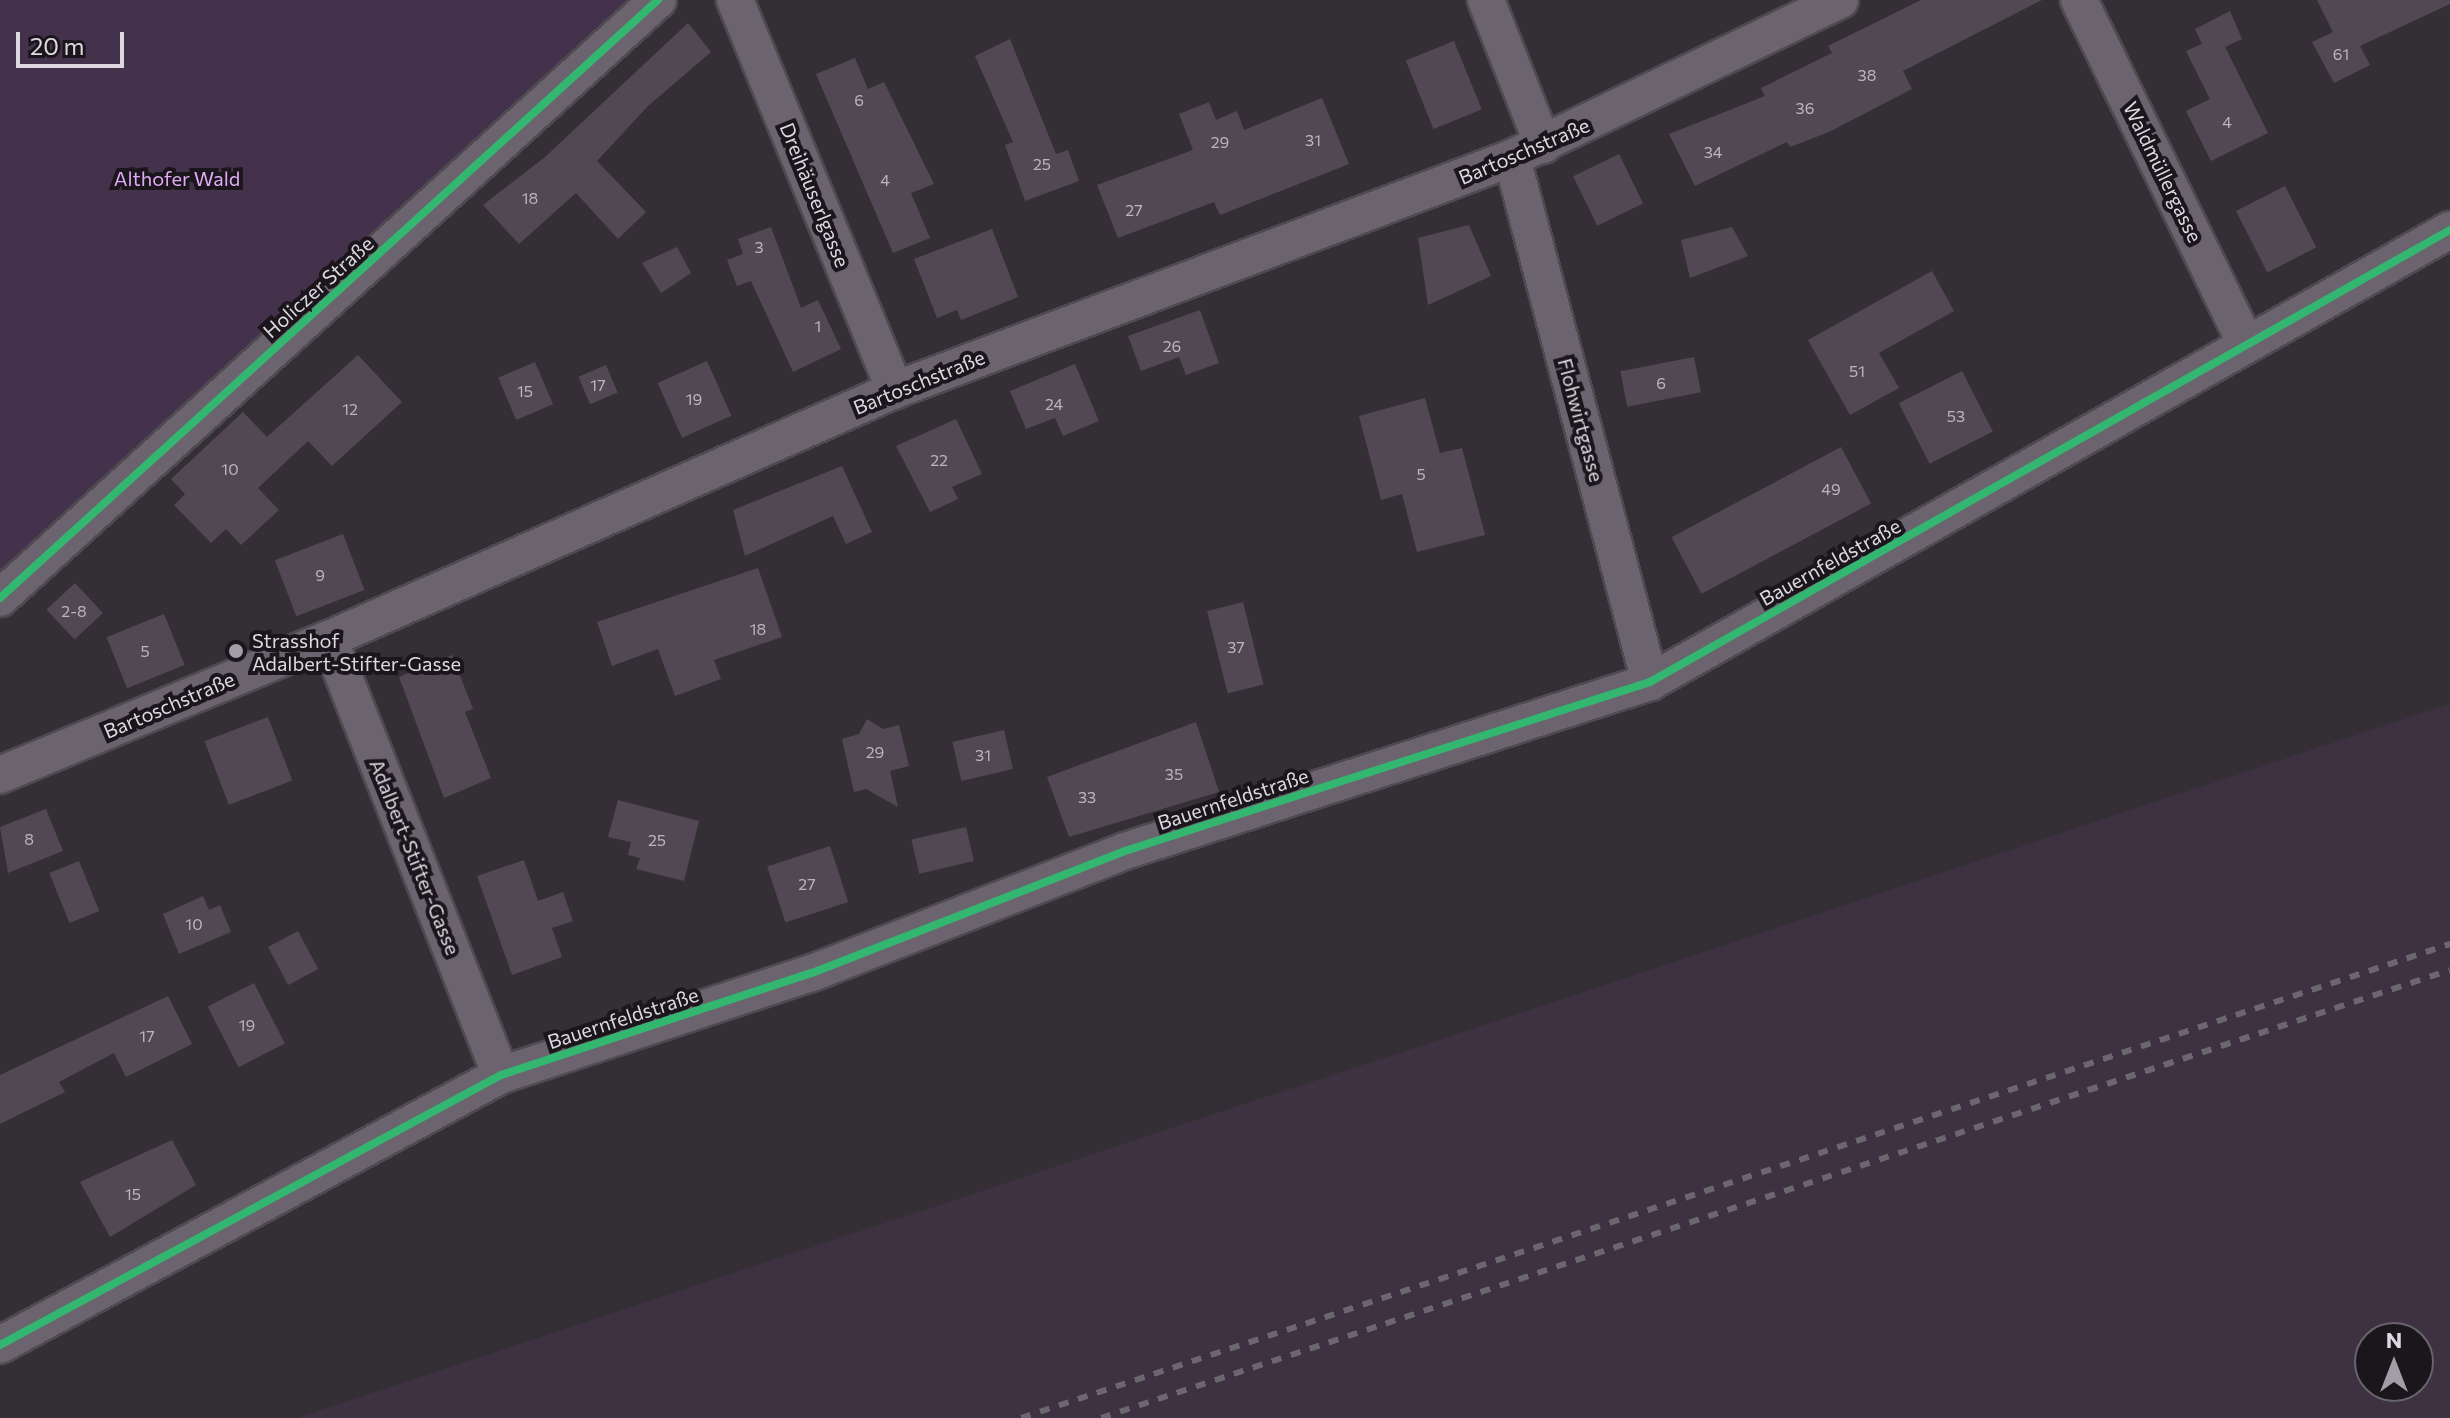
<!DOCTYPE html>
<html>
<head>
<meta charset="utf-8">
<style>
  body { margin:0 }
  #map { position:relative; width:2450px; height:1418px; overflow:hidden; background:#342f35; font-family:Commissioner,sans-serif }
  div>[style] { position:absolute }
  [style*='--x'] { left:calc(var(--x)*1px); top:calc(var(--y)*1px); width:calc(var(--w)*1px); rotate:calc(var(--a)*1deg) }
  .built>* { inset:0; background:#3e3242 }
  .green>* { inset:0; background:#44314b }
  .building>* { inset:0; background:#514854; transform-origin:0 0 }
  .roads { filter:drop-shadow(2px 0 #4e4b50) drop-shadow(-2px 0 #4e4b50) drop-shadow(0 2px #4e4b50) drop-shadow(0 -2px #4e4b50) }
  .minor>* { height:36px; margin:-18px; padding:0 18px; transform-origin:18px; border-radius:18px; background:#6b636e }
  .rail>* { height:6px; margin-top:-3px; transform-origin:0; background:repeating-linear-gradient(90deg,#6c666e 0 10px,transparent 0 20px) }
  .cycleway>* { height:8px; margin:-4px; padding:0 4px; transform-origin:4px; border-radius:4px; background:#33b770 }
  .dots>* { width:22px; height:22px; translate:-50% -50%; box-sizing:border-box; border:4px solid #1a161c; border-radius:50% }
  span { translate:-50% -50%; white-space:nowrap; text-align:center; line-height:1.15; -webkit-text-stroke:8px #1a161c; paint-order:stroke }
  .number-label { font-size:16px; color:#bbb5be }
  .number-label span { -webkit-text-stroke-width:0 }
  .street-label { font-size:20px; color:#ded9e1 }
  .park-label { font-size:20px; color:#e2aaf6 }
  .poi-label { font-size:20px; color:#ded9e1 }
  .left { translate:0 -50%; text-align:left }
  .north { position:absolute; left:2354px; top:1322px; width:80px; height:80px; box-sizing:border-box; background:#1a161c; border:2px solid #68646b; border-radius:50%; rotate:0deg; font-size:22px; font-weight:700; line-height:32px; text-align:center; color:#ded9e1 }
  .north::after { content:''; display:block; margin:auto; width:28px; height:36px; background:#a29ea5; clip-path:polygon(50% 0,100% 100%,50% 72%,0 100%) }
  .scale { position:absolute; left:16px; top:32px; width:108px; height:36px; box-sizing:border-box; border:4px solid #ded9e1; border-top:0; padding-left:10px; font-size:24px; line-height:28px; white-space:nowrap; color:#ded9e1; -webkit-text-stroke:6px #1a161c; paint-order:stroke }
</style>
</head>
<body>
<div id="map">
  <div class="built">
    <i style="clip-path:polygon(evenodd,2450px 704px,2450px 1418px,296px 1418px,1783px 926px,2450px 704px,2370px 1338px,2418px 1338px,2418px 1386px,2370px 1386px,2370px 1338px)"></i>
  </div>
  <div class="green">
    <i style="clip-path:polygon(0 0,639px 0,0 581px)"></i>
  </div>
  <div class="building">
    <i style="clip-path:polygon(1921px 0,2042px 0,1903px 71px,1912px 89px,1829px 132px,1790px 147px,1787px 142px,1695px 186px,1669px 134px,1765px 96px,1761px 88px,1832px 53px,1828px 46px)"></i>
    <i style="clip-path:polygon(2317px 0,2450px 0,2450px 4px,2360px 46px,2370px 65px,2334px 83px,2312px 42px,2333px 32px)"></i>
    <i style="clip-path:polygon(2230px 11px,2242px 39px,2225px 47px,2268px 133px,2211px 161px,2186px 111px,2210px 99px,2186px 51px,2202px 44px,2195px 29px)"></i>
    <i style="clip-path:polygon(688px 23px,711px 52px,648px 106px,597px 161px,646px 212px,618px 239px,576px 193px,519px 244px,483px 205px,545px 157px)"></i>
    <i style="clip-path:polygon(1010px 39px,1056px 154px,1068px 150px,1079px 181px,1025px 201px,1005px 145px,1013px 142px,975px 56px)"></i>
    <i style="left:1454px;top:41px;width:74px;height:52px;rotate:68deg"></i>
    <i style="clip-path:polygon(855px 58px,868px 89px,884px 82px,934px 184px,911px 193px,930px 238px,893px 253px,816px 74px)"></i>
    <i style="clip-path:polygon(1322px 98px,1349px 164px,1220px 215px,1214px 202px,1118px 238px,1097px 185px,1193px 150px,1179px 114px,1209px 102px,1216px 120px,1237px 111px,1244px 130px)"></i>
    <i style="left:1619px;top:154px;width:55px;height:51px;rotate:64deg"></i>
    <i style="left:2285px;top:186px;width:69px;height:55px;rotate:63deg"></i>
    <i style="clip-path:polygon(1469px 225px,1491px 276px,1428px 305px,1418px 238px)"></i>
    <i style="clip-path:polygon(771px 227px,801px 308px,818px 300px,841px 349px,793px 372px,751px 281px,737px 286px,727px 260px,743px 254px,738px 239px)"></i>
    <i style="clip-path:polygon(1732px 227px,1748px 256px,1690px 278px,1681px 240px)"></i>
    <i style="clip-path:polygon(992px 229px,1018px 297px,961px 320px,957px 310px,937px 318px,914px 259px)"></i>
    <i style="clip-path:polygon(677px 247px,691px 273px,661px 293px,642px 263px)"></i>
    <i style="clip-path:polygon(1932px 271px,1954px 311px,1879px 353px,1899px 388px,1850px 415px,1808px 340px)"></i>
    <i style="clip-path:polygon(1200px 310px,1219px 363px,1186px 375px,1179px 357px,1141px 371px,1128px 336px)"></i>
    <i style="clip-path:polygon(358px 355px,402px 402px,332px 466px,308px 441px,258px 488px,279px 510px,241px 545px,226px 529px,211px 543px,174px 505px,185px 494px,171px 479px,243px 412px,267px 437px)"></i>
    <i style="left:1694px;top:357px;width:36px;height:75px;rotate:79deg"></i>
    <i style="left:707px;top:361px;width:60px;height:54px;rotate:66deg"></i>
    <i style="left:535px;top:362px;width:46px;height:40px;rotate:67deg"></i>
    <i style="clip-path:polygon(1075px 364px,1099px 421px,1063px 436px,1055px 418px,1026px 429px,1010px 391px)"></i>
    <i style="left:606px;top:365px;width:30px;height:30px;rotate:67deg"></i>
    <i style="left:1962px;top:371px;width:68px;height:71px;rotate:63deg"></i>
    <i style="clip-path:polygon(1425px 398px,1440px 453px,1462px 448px,1485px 535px,1417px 552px,1402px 494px,1381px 500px,1359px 416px)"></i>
    <i style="clip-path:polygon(956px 419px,982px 474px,952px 487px,958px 499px,930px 512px,896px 446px)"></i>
    <i style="left:1841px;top:447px;width:64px;height:192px;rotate:62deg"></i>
    <i style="clip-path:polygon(842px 466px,872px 532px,846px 544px,833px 516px,745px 556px,733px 510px)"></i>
    <i style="left:343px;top:534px;width:60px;height:73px;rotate:69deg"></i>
    <i style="clip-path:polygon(758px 568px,782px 637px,714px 660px,721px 679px,675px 696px,658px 649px,612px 666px,597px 622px)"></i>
    <i style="left:75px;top:583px;width:41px;height:39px;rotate:47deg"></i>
    <i style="left:1243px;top:602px;width:85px;height:37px;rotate:76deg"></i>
    <i style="left:164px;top:614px;width:55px;height:62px;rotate:68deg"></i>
    <i style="clip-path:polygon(452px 655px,473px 709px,465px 712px,491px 778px,444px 798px,399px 677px)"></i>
    <i style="left:268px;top:717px;width:68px;height:68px;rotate:69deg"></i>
    <i style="clip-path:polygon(867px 719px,883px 729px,899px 725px,909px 766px,890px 771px,898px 807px,866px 789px,854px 792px,842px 739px,859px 734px)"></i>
    <i style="clip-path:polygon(1196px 722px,1219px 792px,1069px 837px,1047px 777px)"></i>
    <i style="left:1004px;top:730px;width:40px;height:53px;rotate:77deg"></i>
    <i style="clip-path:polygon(618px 800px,699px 821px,684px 881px,636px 869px,640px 858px,628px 855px,631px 842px,608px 837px)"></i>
    <i style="clip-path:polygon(46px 809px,63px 851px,8px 873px,0 827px)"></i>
    <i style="left:966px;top:827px;width:35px;height:56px;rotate:77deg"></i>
    <i style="left:830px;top:846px;width:59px;height:66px;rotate:72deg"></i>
    <i style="clip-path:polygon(524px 860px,538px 901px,563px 892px,573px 921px,552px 928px,562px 957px,512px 975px,477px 876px)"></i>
    <i style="left:79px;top:861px;width:54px;height:32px;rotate:68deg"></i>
    <i style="clip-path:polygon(203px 896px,209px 910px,220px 905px,231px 932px,179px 954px,163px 914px)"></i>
    <i style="left:298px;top:931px;width:43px;height:34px;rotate:62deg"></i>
    <i style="left:254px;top:983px;width:68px;height:52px;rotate:63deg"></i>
    <i style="clip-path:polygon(168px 996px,192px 1044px,126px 1077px,114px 1053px,59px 1082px,65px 1092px,0 1124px,0 1075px)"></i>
    <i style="clip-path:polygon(172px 1140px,196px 1185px,110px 1237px,80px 1182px)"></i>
  </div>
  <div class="roads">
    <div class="minor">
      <i style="--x:735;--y:0;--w:422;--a:67.7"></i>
      <i style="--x:1486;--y:0;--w:156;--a:68.5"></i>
      <i style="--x:2079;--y:0;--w:382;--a:64.1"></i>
      <i style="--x:1512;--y:158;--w:542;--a:75.25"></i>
      <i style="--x:0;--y:598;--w:889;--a:-42.27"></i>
      <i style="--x:329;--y:639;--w:469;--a:68.5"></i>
      <i style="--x:0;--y:775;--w:356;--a:-22.5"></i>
      <i style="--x:329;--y:639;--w:618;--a:-23.75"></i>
      <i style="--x:895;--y:390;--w:659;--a:-20.61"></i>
      <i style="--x:1512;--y:158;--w:364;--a:-25.7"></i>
      <i style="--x:0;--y:1345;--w:569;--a:-28.32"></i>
      <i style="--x:501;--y:1075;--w:327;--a:-18.2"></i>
      <i style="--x:812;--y:973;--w:336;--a:-21.3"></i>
      <i style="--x:1125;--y:851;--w:552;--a:-17.84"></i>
      <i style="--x:1650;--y:682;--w:919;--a:-29.47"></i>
    </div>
  </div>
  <div class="rail">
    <i style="--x:1021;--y:1418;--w:1506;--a:-18.35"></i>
    <i style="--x:1101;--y:1418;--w:1421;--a:-18.37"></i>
  </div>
  <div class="cycleway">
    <i style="--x:0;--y:598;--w:889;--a:-42.27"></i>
    <i style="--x:0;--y:1345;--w:569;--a:-28.32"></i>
    <i style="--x:501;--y:1075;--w:327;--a:-18.2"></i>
    <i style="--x:812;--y:973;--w:336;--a:-21.3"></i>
    <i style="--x:1125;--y:851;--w:552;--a:-17.84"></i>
    <i style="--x:1650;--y:682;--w:919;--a:-29.47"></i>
  </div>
  <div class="dots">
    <i style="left:236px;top:651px;background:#a29ea5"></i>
  </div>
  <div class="number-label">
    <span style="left:2341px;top:54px">61</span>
    <span style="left:1867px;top:75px">38</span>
    <span style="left:859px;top:100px">6</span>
    <span style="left:1805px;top:108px">36</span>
    <span style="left:2227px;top:122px">4</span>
    <span style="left:1313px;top:140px">31</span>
    <span style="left:1220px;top:142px">29</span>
    <span style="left:1713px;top:152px">34</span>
    <span style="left:1042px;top:164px">25</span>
    <span style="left:885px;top:180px">4</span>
    <span style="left:530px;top:198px">18</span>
    <span style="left:1134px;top:210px">27</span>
    <span style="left:759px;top:247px">3</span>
    <span style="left:818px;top:326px">1</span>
    <span style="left:1172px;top:346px">26</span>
    <span style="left:1857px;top:371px">51</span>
    <span style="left:1661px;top:383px">6</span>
    <span style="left:598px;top:385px">17</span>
    <span style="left:525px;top:391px">15</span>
    <span style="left:694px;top:399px">19</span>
    <span style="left:1054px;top:404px">24</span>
    <span style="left:350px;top:409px">12</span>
    <span style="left:1956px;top:416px">53</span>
    <span style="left:939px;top:460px">22</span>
    <span style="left:230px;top:469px">10</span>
    <span style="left:1421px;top:474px">5</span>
    <span style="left:1831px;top:489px">49</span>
    <span style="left:320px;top:575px">9</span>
    <span style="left:74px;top:611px">2-8</span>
    <span style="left:758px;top:629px">18</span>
    <span style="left:1236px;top:647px">37</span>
    <span style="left:145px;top:651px">5</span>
    <span style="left:875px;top:752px">29</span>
    <span style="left:983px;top:755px">31</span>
    <span style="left:1174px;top:774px">35</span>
    <span style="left:1087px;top:797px">33</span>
    <span style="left:29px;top:839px">8</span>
    <span style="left:657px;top:840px">25</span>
    <span style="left:807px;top:884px">27</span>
    <span style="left:194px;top:924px">10</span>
    <span style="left:247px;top:1025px">19</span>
    <span style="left:147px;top:1036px">17</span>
    <span style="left:133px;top:1194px">15</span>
  </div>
  <div class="street-label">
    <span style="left:1524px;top:151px;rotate:-23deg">Bartoschstraße</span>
    <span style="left:2163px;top:172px;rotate:64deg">Waldmüllergasse</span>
    <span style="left:815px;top:195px;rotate:68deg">Dreihäuserlgasse</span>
    <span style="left:318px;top:287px;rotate:-42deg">Holiczer Straße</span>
    <span style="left:919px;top:382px;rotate:-22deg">Bartoschstraße</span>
    <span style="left:1581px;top:420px;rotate:75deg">Flohwirtgasse</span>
    <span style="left:1830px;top:562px;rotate:-29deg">Bauernfeldstraße</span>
    <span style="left:169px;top:705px;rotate:-23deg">Bartoschstraße</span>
    <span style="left:1233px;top:799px;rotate:-18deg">Bauernfeldstraße</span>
    <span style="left:415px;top:857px;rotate:68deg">Adalbert-Stifter-Gasse</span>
    <span style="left:623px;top:1018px;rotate:-18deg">Bauernfeldstraße</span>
  </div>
  <div class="park-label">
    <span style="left:177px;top:178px">Althofer Wald</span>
  </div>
  <div class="poi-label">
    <span class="left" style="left:252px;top:652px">Strasshof<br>Adalbert-Stifter-Gasse</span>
  </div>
  <div class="north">N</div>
  <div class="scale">20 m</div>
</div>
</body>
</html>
